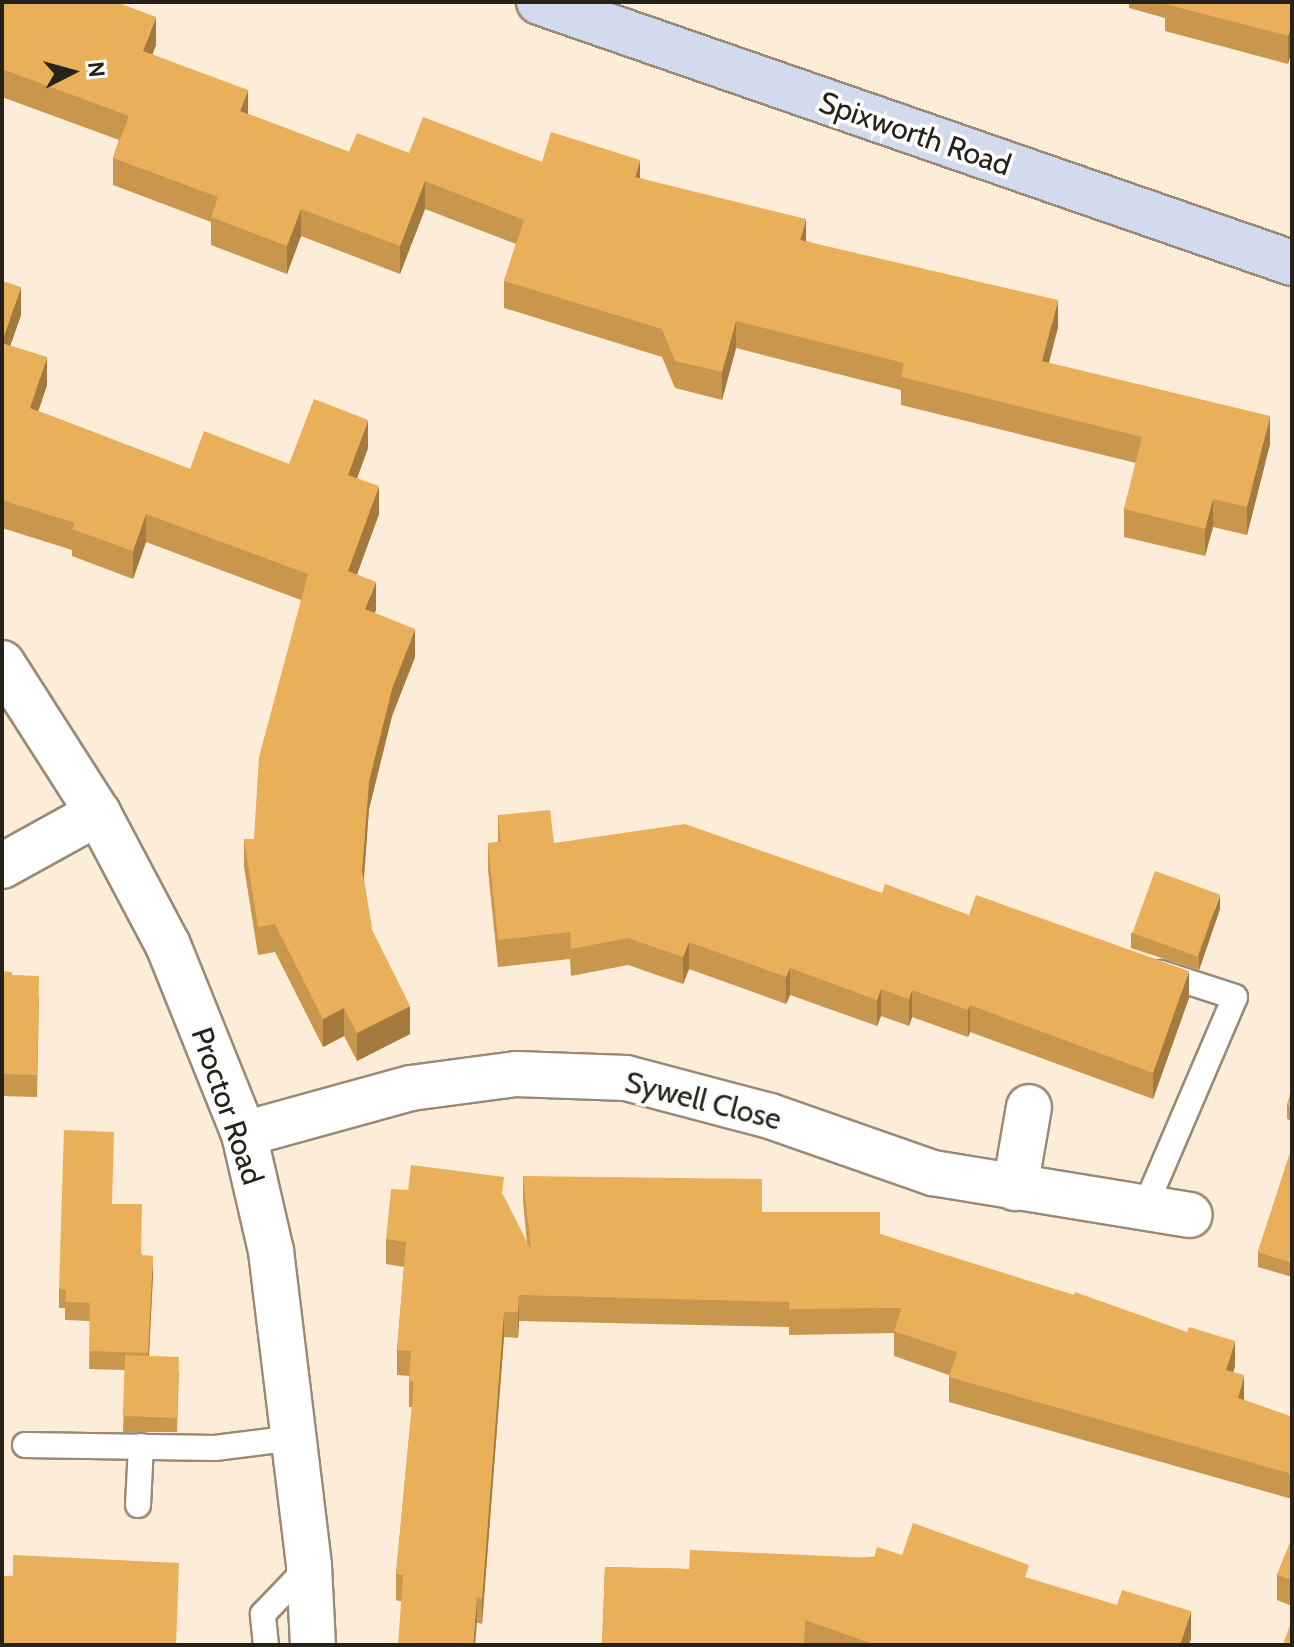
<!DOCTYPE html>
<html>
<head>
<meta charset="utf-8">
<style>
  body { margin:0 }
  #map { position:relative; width:1294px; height:1647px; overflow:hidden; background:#fdedd8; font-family:Cabin,sans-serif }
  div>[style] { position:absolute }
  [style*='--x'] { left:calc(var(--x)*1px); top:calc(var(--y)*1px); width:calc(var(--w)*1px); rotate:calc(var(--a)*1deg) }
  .roads { filter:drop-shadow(2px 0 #998a78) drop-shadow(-2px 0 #998a78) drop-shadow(0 2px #998a78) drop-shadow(0 -2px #998a78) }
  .lane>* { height:24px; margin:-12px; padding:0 12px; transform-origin:12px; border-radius:12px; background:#fff }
  .street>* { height:44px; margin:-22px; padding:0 22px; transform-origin:22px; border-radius:22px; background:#fff }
  .secondary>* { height:44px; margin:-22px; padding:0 22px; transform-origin:22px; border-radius:22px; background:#d2daee }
  .wall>* { inset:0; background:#c9964d }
  .shaded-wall>* { inset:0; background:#a47a3e }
  .building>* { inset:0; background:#eaaf59; transform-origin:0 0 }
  span { translate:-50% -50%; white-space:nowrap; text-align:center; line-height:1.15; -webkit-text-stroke:7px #fdfdfd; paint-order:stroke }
  .street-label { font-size:30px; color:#262119 }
  .frame { position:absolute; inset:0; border:4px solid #262119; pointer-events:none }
  .north { position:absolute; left:32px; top:32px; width:80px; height:80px; -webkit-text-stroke:6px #fdfdfd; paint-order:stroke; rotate:84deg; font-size:22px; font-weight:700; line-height:32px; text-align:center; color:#262119 }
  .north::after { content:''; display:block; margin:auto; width:28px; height:36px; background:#262119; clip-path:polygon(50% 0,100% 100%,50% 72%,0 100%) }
</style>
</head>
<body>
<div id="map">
  <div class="roads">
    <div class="lane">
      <i style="--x:1145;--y:1207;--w:228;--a:-66.8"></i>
      <i style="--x:1235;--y:997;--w:78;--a:-162"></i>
      <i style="--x:25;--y:1445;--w:190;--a:0.9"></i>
      <i style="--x:215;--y:1448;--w:80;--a:-7.2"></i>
      <i style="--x:138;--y:1505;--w:59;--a:-87.1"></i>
      <i style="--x:266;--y:1645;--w:31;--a:-96"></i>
      <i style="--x:263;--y:1614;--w:66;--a:-46.2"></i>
    </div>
    <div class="street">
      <i style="--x:2;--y:663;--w:178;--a:57.4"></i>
      <i style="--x:98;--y:813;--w:149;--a:62.1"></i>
      <i style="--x:168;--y:945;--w:204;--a:68.1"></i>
      <i style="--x:244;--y:1134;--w:120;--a:77"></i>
      <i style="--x:271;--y:1251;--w:317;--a:83.1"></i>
      <i style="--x:309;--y:1566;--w:79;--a:87.1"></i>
      <i style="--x:2;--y:866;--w:110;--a:-28.9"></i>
      <i style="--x:244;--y:1134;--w:173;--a:-15.4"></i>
      <i style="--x:411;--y:1088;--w:106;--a:-7.6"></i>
      <i style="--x:516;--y:1074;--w:110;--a:2.1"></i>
      <i style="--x:626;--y:1078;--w:149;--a:14.8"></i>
      <i style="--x:770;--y:1116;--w:173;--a:19.3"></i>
      <i style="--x:933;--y:1173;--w:260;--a:9.3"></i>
      <i style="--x:1015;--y:1188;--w:82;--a:-80.2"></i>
    </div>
    <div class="secondary">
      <i style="--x:539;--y:2;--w:797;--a:19.12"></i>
    </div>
  </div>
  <div class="wall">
    <i style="clip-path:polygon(2px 2px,156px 45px,152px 55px,248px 114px,349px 152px,409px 153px,542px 162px,640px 178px,806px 241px,1058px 327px,1049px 363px,1270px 444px,1247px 535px,1213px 527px,1205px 556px,1124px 537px,1124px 509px,1136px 463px,901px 405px,901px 390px,736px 348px,722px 400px,675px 388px,662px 357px,504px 308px,504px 281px,516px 244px,425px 209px,400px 274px,301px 236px,287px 274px,211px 245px,211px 222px,113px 185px,113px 158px,119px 140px,2px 97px)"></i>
    <i style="clip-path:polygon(1129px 2px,1292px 2px,1288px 64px,1165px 31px,1165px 18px,1129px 8px)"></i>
    <i style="clip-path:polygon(2px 281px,21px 315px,10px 346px,47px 385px,38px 411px,190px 469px,289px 464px,368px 448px,357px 478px,379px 514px,357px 574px,376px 610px,374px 613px,415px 657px,392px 716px,369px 809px,364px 880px,372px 930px,410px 1034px,357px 1061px,344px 1036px,323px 1047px,275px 952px,258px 955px,244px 867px,244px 839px,254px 839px,301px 600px,146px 542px,133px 579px,72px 556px,72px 550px,2px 528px)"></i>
    <i style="clip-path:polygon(498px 815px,554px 843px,882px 893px,1189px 998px,1153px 1099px,970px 1032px,968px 1037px,912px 1017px,909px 1026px,881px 1016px,877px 1026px,790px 995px,786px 1004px,689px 969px,683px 984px,628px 965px,571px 976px,570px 959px,498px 967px,488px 870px,488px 843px,498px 842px)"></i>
    <i style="clip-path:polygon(1220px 909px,1199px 970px,1131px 948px,1131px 933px)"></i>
    <i style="clip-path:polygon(2px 971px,12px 975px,39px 997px,37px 1097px,2px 1096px)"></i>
    <i style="clip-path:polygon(1292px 1087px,1292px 1121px,1287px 1119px,1287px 1105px)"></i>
    <i style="clip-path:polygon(1292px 1147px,1292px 1277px,1258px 1267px,1258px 1252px)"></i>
    <i style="clip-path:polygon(523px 1176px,762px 1212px,880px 1234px,1235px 1366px,1233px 1372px,1244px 1400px,1292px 1417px,1292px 1499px,949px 1402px,949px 1375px,894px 1356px,894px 1333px,789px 1335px,789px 1327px,519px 1321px,518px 1338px,504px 1337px,482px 1624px,396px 1600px,396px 1574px,412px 1407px,409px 1407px,409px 1376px,397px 1375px,397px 1350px,404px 1267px,386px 1264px,386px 1239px,504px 1197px,527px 1243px,523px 1201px)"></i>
    <i style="clip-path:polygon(113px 1204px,153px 1274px,149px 1358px,179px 1371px,177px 1432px,123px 1432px,125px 1370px,89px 1369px,90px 1321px,65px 1320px,65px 1308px,59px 1308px,59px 1289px)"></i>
    <i style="clip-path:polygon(1292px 1538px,1292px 1606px,1277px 1600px,1277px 1575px)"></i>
    <i style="clip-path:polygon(902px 1555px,1029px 1579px,1191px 1638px,1189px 1645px,602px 1645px,605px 1567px,689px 1569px)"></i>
  </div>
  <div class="shaded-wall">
    <i style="clip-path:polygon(156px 17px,156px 45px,143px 79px,143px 51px)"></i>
    <i style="clip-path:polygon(1292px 23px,1292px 51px,1288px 64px,1288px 36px)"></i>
    <i style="clip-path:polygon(248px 90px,248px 118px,240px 111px)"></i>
    <i style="clip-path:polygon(640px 160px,640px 187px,635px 177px)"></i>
    <i style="clip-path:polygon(425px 181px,425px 209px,400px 274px,400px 246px)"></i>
    <i style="clip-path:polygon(301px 209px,301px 236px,287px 274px,287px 246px)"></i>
    <i style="clip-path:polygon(806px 219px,806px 247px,800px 240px)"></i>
    <i style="clip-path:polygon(21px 287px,21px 315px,3px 367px,3px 339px)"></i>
    <i style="clip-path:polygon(1058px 300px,1058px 327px,1042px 389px,1042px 361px)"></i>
    <i style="clip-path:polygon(736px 321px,736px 348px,722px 400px,722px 372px)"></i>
    <i style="clip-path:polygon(47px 357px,47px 385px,30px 436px,30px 408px)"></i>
    <i style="clip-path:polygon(1270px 416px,1270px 444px,1247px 535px,1247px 507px)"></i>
    <i style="clip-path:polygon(368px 420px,368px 448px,348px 503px,348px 475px)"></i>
    <i style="clip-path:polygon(379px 486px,379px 514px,348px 599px,348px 571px)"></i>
    <i style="clip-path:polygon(1213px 499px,1213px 527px,1205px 556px,1205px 529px)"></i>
    <i style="clip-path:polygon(146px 514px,146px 542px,133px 579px,133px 551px)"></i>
    <i style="clip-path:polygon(376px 582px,376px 610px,365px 637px,365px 609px)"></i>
    <i style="clip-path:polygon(415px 629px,415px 657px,392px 716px,369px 809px,362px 898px,362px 871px,369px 781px,392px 689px)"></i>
    <i style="clip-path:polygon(1220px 895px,1220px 909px,1199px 970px,1199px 955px)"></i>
    <i style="clip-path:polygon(689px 942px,689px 969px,683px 984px,683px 957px)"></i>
    <i style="clip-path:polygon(790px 968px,790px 995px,786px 1004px,786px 977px)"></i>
    <i style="clip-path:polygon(1189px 971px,1189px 998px,1153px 1099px,1153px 1073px)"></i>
    <i style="clip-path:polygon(881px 989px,881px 1016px,877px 1026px,877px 1000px)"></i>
    <i style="clip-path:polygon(912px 990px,912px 1017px,909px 1026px,909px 999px)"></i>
    <i style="clip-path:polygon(970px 1005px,970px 1032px,968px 1037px,968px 1010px)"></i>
    <i style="clip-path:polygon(410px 1006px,410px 1034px,357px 1061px,357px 1033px)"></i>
    <i style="clip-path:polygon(344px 1008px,344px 1036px,323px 1047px,323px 1019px)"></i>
    <i style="clip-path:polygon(153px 1256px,153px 1274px,148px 1371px,148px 1353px)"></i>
    <i style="clip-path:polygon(519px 1295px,519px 1321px,518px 1338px,518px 1312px)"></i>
    <i style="clip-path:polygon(504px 1312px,504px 1337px,482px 1624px,482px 1599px)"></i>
    <i style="clip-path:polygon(1235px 1341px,1235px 1366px,1226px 1395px,1226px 1370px)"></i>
    <i style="clip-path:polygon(1244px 1375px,1244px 1401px,1238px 1398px)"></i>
    <i style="clip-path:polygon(477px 1597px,477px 1622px,475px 1645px,473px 1645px)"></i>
    <i style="clip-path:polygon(1191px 1611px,1191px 1638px,1189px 1645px,1180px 1645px)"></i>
  </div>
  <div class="building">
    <i style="clip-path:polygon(2px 2px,116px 2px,156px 17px,143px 51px,248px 90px,240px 111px,349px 152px,357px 133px,409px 153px,423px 117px,542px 162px,551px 132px,640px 160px,635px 177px,806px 219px,800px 240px,1058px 300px,1042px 361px,1270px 416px,1247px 507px,1213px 499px,1205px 529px,1124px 509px,1142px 437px,901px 377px,904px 363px,736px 321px,722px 372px,675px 361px,662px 329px,504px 281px,524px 220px,425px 181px,400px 246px,301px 209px,287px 246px,211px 217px,218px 197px,113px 158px,129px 116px,2px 69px)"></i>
    <i style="clip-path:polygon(1166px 2px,1292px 2px,1292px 23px,1288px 36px,1165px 4px)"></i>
    <i style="clip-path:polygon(2px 281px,21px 287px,3px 339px,2px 339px)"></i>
    <i style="clip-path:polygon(2px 343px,47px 357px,30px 408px,190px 469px,204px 431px,289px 464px,314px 399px,368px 420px,348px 475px,379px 486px,348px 571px,376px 582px,365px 609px,415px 629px,392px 689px,369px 781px,362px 871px,372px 930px,410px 1006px,357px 1033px,344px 1008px,323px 1019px,275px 924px,258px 927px,244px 839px,254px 839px,259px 757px,308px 574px,146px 514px,133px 551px,72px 529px,75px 523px,2px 500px)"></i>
    <i style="clip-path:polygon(550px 810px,554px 843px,685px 824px,882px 893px,885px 884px,969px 915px,976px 895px,1189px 971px,1153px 1073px,970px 1005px,968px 1010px,912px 990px,909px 999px,881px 989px,877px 1000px,790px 968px,786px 977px,689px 942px,683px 957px,628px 938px,571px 949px,570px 932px,498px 940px,488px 843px,501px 842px,498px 815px)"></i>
    <i style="left:1155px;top:871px;width:69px;height:66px;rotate:20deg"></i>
    <i style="clip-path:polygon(2px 971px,12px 972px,12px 975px,39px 976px,37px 1075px,2px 1074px)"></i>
    <i style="clip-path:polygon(1292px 1087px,1292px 1106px,1287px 1105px)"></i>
    <i style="clip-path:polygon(64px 1130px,114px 1132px,112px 1204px,142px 1204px,141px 1255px,153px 1256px,148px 1353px,89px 1351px,90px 1303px,65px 1302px,66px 1290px,59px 1289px)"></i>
    <i style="clip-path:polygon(1292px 1147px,1292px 1263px,1258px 1252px)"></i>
    <i style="clip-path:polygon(411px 1165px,504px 1177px,502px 1193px,531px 1250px,523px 1176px,762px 1179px,762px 1212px,880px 1212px,880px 1234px,1074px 1295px,1075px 1292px,1187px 1332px,1189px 1327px,1235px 1341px,1226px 1370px,1244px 1375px,1238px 1398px,1292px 1417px,1292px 1474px,949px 1377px,957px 1352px,894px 1331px,902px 1308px,789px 1309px,789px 1302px,519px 1295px,518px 1312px,504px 1312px,482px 1599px,477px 1597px,473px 1645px,398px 1645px,403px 1575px,396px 1574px,414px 1382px,409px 1381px,411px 1351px,397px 1350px,406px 1242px,386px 1239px,391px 1189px,408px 1190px)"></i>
    <i style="left:179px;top:1357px;width:61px;height:54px;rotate:92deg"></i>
    <i style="clip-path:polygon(913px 1523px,1029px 1565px,1025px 1577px,1117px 1605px,1122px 1590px,1191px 1611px,1180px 1645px,876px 1645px,805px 1620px,804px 1645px,602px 1644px,605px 1567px,689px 1569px,690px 1550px,874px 1558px,877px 1547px,902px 1555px)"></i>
    <i style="clip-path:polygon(1292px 1538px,1292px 1580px,1277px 1575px)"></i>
    <i style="clip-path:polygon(13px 1555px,179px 1563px,176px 1645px,2px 1645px,2px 1576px,13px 1576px)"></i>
    <i style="clip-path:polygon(1292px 1619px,1292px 1645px,1283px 1645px)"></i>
  </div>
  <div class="street-label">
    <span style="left:915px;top:134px;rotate:19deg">Spixworth Road</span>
    <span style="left:703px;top:1101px;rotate:14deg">Sywell Close</span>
    <span style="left:227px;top:1106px;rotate:71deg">Proctor Road</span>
  </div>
  <div class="frame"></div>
  <div class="north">N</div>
</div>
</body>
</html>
